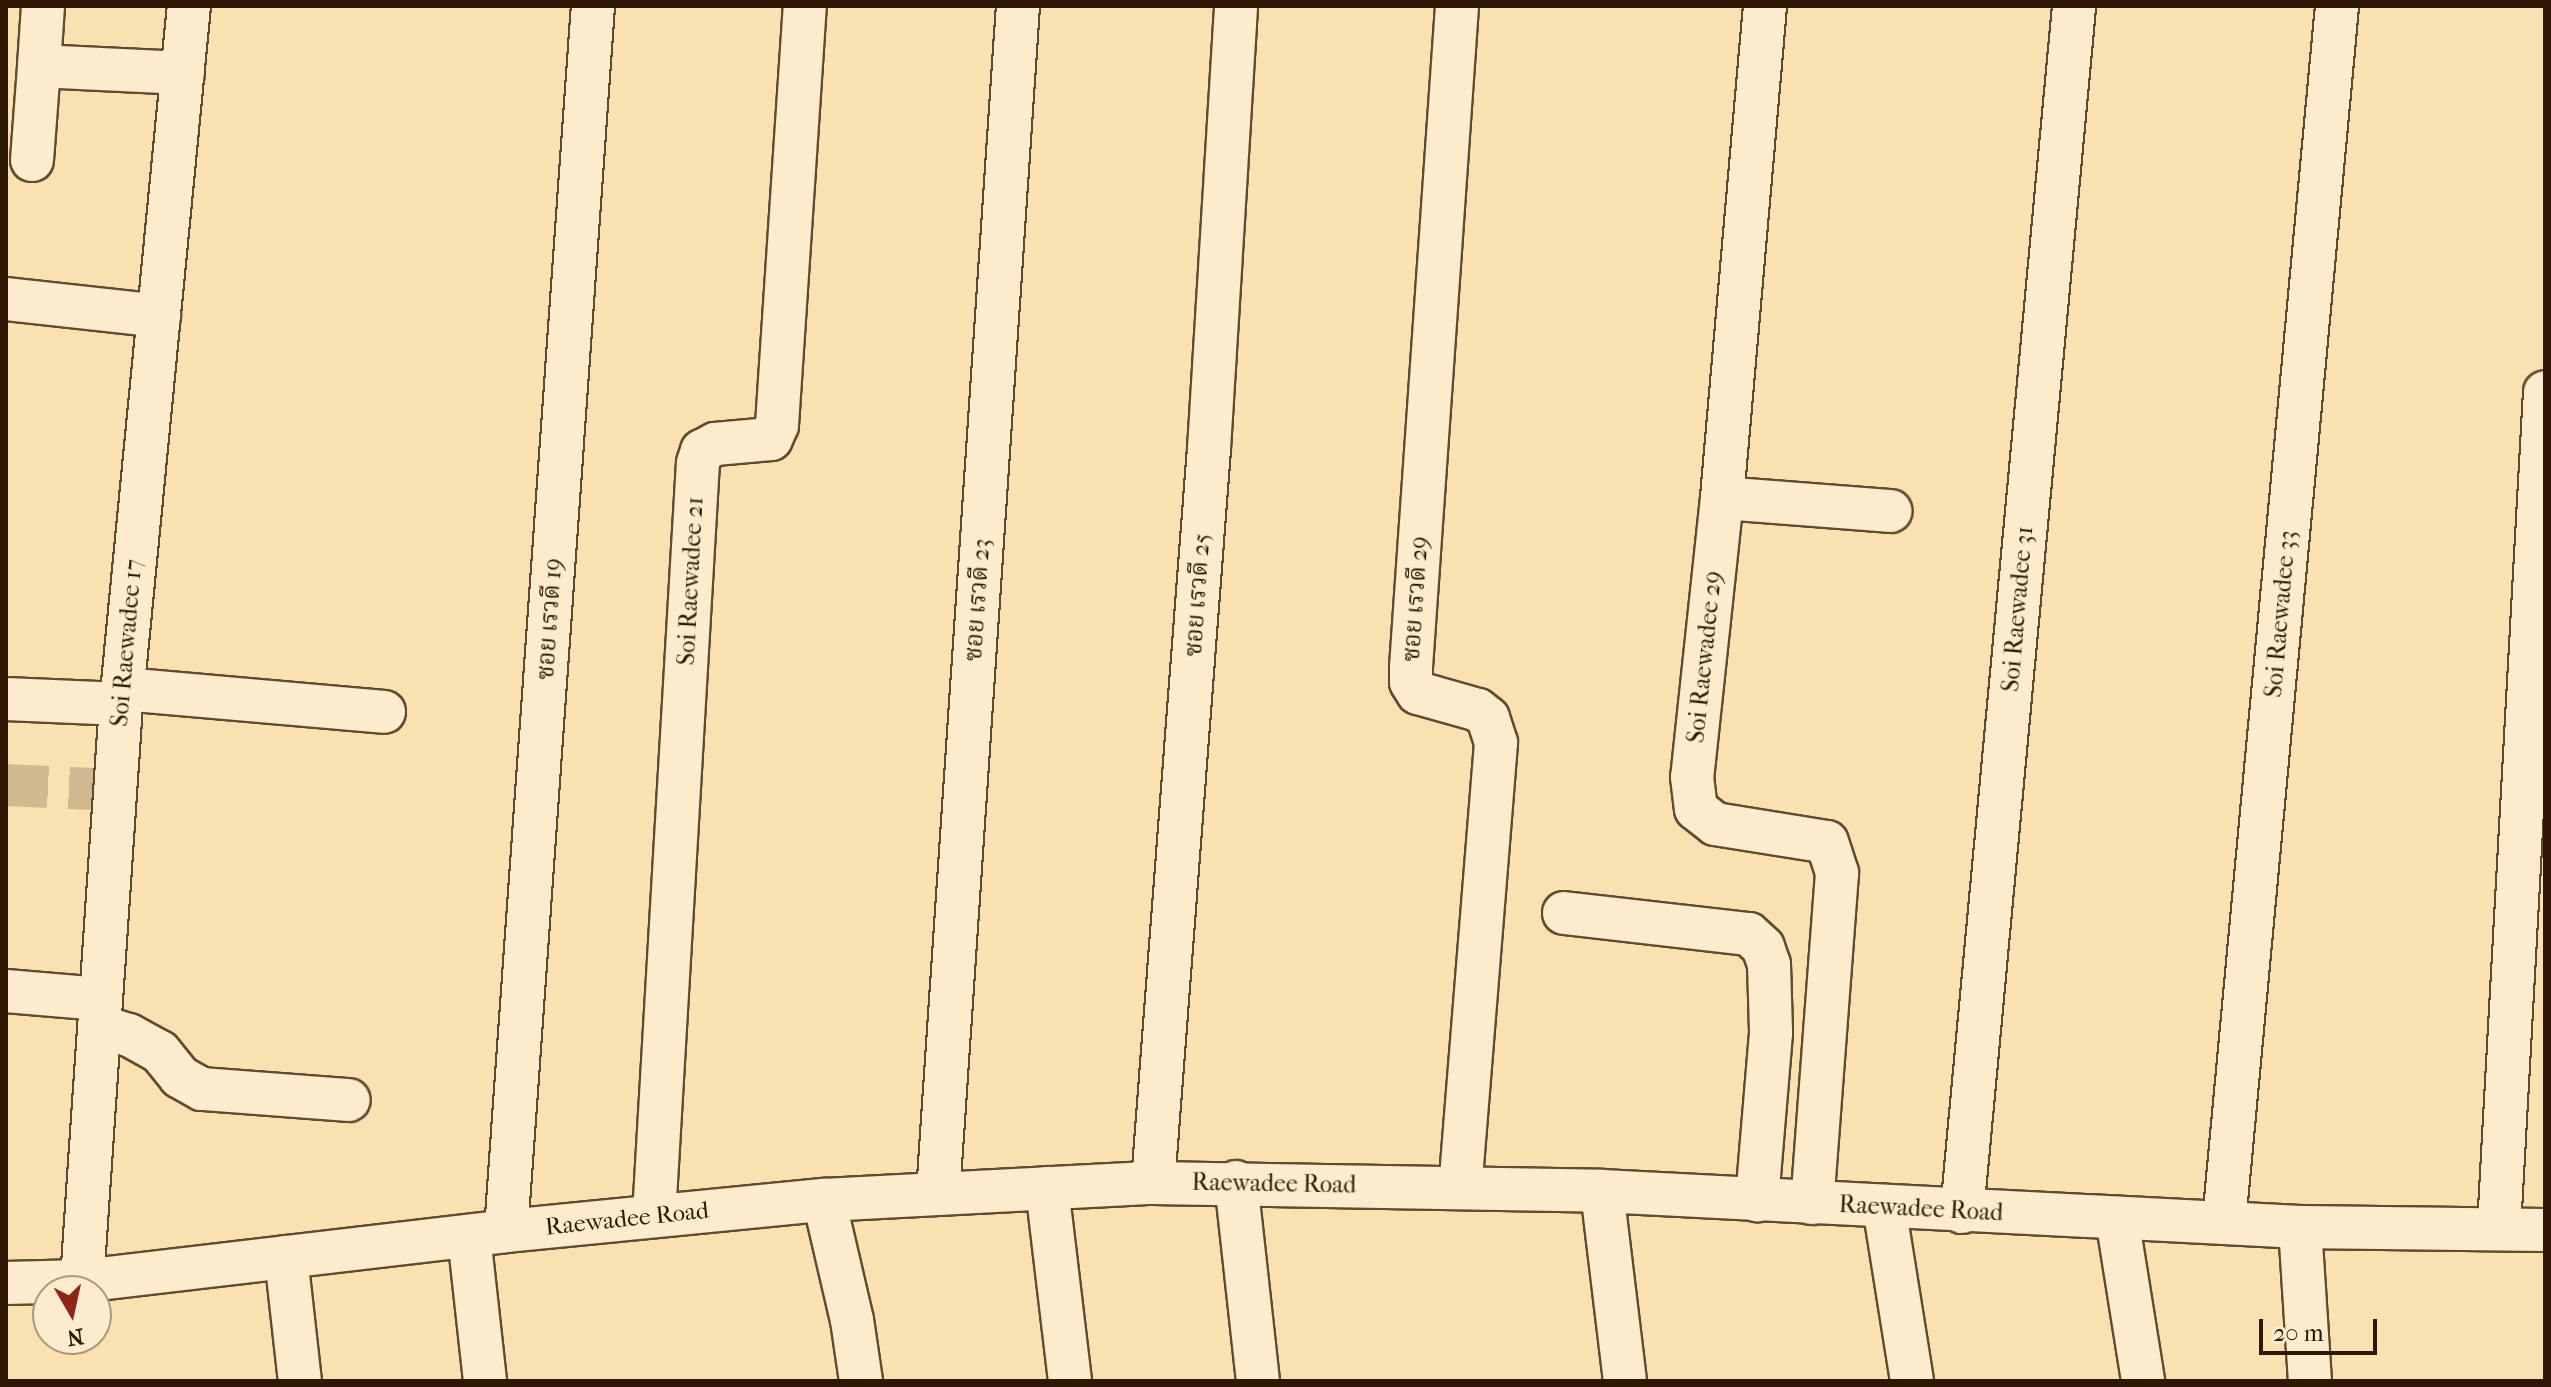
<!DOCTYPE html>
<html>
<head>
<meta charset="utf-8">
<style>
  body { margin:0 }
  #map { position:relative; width:2551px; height:1387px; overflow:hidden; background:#fae1b2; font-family:"IM FELL French Canon","Noto Serif Thai",serif }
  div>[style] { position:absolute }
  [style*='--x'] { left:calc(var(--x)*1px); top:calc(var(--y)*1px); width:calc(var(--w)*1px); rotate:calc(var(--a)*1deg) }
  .minor-tunnel>* { height:42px; margin-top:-21px; transform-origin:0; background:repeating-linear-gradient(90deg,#d1b98f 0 42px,transparent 0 63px) }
  .roads { filter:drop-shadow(2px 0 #624a2f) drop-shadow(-2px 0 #624a2f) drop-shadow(0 2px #624a2f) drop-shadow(0 -2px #624a2f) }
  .minor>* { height:42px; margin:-21px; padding:0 21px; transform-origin:21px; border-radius:21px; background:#fceccd }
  span { translate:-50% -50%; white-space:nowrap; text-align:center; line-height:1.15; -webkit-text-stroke:8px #fceccd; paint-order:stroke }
  .street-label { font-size:24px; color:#2f1803 }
  .frame { position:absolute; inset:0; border:8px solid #2f1803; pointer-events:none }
  .north { position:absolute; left:32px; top:1275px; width:80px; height:80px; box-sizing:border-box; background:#fceccd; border:2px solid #aa977c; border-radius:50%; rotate:171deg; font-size:22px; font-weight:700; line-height:32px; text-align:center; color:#2f1803 }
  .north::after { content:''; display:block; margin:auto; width:28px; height:36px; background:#8f2418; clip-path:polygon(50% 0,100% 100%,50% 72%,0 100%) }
  .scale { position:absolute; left:2259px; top:1319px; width:118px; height:36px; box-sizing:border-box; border:4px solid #2f1803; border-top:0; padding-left:10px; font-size:24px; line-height:28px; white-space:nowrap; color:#2f1803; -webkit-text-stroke:6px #fceccd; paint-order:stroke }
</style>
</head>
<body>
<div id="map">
  <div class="minor-tunnel">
    <i style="--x:6;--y:785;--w:109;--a:2.6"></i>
  </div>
  <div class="roads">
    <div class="minor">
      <i style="--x:1457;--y:6;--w:663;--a:93.98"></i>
      <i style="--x:1411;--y:667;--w:15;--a:90"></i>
      <i style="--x:1411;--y:682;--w:13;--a:58"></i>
      <i style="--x:1418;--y:693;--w:62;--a:15.8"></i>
      <i style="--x:1478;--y:710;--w:13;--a:39"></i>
      <i style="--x:1488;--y:718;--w:26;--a:72"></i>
      <i style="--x:1496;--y:743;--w:445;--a:94.6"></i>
      <i style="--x:1765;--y:6;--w:494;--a:95"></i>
      <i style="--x:1722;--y:498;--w:281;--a:96.1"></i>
      <i style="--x:1692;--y:777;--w:32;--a:83"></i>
      <i style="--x:1696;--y:809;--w:24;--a:38"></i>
      <i style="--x:1715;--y:824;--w:113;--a:9.1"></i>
      <i style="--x:1827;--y:842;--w:33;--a:72"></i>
      <i style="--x:1837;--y:873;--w:331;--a:94.3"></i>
      <i style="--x:39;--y:66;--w:60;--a:-86.2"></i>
      <i style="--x:32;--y:160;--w:94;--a:-85.7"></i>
      <i style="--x:39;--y:66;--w:144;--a:2.8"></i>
      <i style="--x:6;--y:299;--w:154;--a:6.3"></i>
      <i style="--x:1722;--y:498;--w:169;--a:4.4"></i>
      <i style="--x:123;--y:689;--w:262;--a:5"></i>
      <i style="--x:6;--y:699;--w:115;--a:2.5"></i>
      <i style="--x:1564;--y:913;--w:186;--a:6.5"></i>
      <i style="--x:1749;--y:934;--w:19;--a:43"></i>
      <i style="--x:1763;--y:947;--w:18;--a:71"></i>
      <i style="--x:1769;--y:964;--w:69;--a:88.3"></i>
      <i style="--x:1771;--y:1033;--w:168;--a:94.8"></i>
      <i style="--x:6;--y:991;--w:95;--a:4.8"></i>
      <i style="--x:99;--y:1026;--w:31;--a:17"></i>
      <i style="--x:129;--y:1035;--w:35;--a:29"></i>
      <i style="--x:160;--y:1052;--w:32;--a:51"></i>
      <i style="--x:180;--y:1077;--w:25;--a:29"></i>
      <i style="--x:202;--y:1089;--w:147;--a:4.3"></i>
      <i style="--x:1236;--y:1182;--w:200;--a:83.7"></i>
      <i style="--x:1153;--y:1183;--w:736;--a:-85.64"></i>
      <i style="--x:1209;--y:449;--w:444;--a:-86.5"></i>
      <i style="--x:1047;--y:1188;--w:194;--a:83.2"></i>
      <i style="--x:1602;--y:1191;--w:191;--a:83.1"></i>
      <i style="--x:938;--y:1194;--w:1191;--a:-86.15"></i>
      <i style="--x:824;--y:1200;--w:123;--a:76.9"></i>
      <i style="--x:852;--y:1320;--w:62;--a:81.6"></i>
      <i style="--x:1884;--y:1206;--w:177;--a:80.9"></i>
      <i style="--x:1962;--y:1212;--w:1211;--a:-84.69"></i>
      <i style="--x:654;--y:1216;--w:754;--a:-86.66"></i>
      <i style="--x:698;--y:463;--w:13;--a:-72"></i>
      <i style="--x:702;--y:451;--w:15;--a:-28"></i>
      <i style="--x:715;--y:444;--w:56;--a:-5.1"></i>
      <i style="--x:771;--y:439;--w:15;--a:-67"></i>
      <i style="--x:777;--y:425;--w:420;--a:-86.2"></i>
      <i style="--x:2117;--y:1218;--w:165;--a:80.9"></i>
      <i style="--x:2224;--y:1222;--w:1221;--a:-84.69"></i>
      <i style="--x:2300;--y:1227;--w:154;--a:86.3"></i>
      <i style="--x:2499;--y:1228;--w:837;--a:-86.85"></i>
      <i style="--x:506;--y:1231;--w:1228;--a:-85.94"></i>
      <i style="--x:469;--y:1236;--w:146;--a:83.7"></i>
      <i style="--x:286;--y:1257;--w:125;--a:83.6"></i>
      <i style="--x:82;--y:1281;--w:578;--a:-86.13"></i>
      <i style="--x:121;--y:704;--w:701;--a:-84.44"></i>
      <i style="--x:6;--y:1283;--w:76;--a:-1.5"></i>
      <i style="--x:82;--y:1281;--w:427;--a:-6.7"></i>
      <i style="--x:506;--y:1231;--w:320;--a:-5.6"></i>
      <i style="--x:824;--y:1200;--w:329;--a:-3"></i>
      <i style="--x:1153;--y:1183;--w:449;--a:1"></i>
      <i style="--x:1602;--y:1191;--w:699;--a:2.95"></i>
      <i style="--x:2300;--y:1227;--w:245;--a:0.7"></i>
    </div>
  </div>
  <div class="street-label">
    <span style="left:691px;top:581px;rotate:-87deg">Soi Raewadee 21</span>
    <span style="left:1198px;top:595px;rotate:-86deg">ซอย เรวดี 25</span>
    <span style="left:1416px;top:599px;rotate:-86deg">ซอย เรวดี 29</span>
    <span style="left:978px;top:600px;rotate:-86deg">ซอย เรวดี 23</span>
    <span style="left:2018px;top:609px;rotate:-85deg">Soi Raewadee 31</span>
    <span style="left:2281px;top:614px;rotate:-85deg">Soi Raewadee 33</span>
    <span style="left:550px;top:619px;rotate:-86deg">ซอย เรวดี 19</span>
    <span style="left:127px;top:643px;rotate:-85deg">Soi Raewadee 17</span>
    <span style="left:1705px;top:657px;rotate:-84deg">Soi Raewadee 29</span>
    <span style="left:1274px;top:1184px;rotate:1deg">Raewadee Road</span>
    <span style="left:1921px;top:1209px;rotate:3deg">Raewadee Road</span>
    <span style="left:627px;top:1219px;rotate:-6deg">Raewadee Road</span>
  </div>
  <div class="frame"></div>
  <div class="north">N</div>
  <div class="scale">20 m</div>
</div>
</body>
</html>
